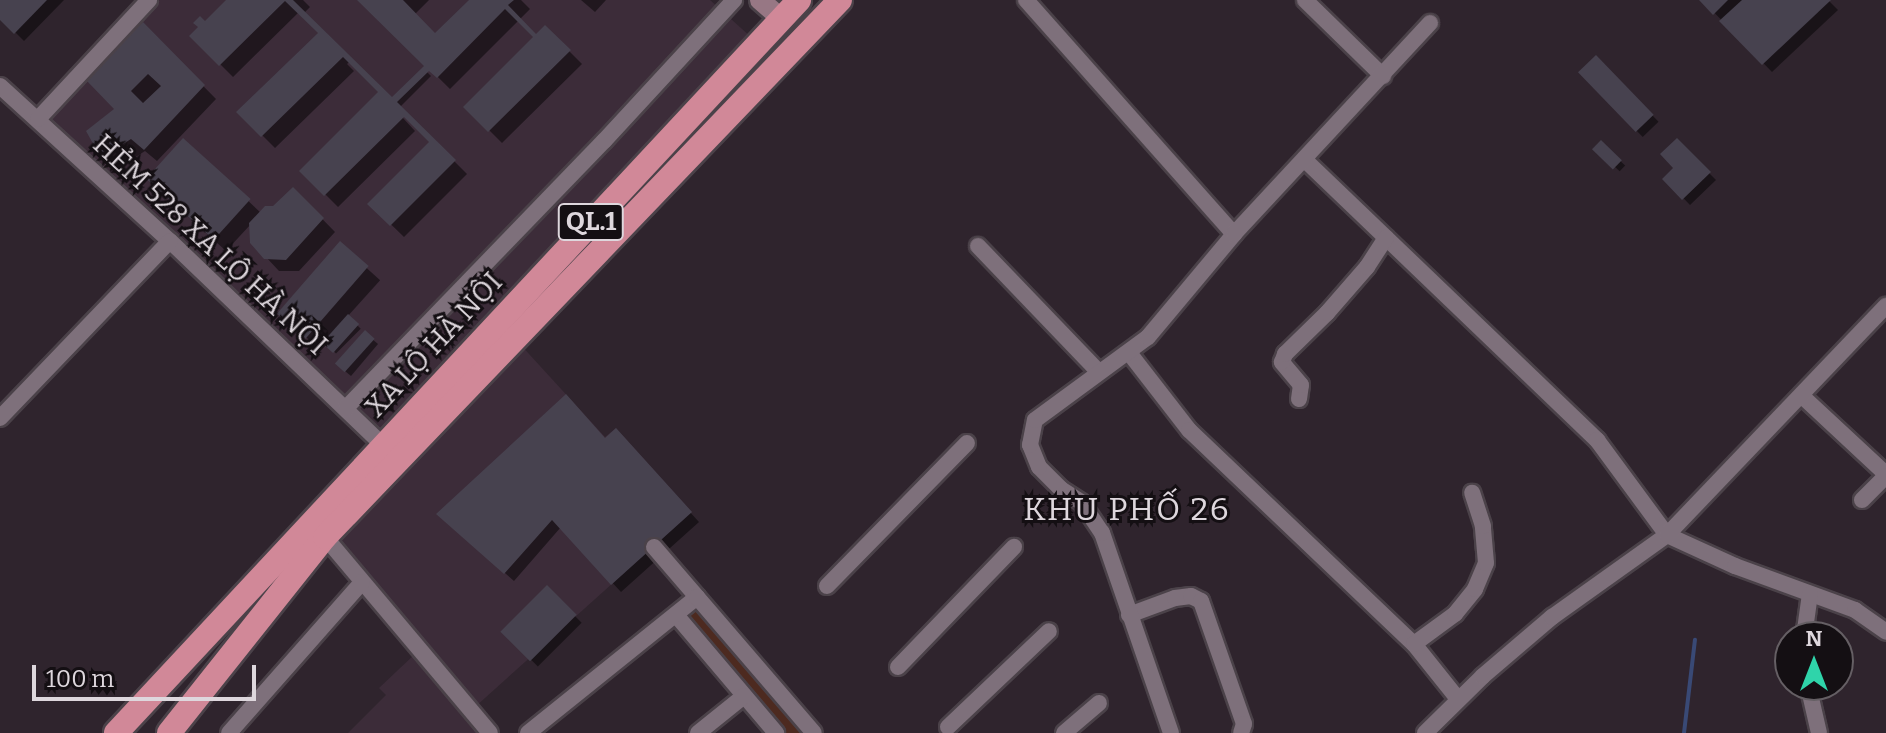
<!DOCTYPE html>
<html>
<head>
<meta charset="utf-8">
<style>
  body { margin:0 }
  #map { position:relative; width:1886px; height:733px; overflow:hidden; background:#2f242d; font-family:Bitter,serif }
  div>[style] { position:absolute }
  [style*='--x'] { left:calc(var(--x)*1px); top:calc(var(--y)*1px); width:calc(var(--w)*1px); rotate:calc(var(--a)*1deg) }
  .built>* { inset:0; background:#3c2c39 }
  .green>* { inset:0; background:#4d2a20 }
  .shadow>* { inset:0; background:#0007; transform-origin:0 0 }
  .stream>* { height:4px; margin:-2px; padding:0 2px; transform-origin:2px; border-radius:2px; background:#394975 }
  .building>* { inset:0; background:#47424f; transform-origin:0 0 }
  .roads { filter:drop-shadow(2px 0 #4b4249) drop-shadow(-2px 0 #4b4249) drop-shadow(0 2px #4b4249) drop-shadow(0 -2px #4b4249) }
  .street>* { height:16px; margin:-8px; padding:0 8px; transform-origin:8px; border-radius:8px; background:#7e707b }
  .secondary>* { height:20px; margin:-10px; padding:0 10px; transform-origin:10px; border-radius:10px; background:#977784 }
  .highway>* { height:24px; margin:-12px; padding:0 12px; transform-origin:12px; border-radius:12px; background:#d18898 }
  span { translate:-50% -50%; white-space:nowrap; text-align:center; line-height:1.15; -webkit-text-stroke:6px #140f13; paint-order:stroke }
  .shield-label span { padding:2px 6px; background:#140f13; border:2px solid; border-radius:6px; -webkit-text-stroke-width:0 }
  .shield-label { font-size:26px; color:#ded7dd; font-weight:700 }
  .street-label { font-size:28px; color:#ded7dd }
  .quarter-label { font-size:32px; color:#ded7dd; letter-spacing:2px }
  .north { position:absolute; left:1774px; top:621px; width:80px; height:80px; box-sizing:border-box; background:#140f13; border:2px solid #655f64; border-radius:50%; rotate:0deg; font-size:22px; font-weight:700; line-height:32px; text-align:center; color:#ded7dd }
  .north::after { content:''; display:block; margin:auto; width:28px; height:36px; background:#2fd4aa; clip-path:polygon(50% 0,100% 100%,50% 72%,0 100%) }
  .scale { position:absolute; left:32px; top:665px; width:224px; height:36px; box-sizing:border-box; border:4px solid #ded7dd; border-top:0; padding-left:10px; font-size:24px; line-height:28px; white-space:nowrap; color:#ded7dd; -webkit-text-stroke:6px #140f13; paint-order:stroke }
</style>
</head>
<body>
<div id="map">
  <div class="built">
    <i style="clip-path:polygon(155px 0,710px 0,752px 38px,380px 434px,44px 117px)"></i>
    <i style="clip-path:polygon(519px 343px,605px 437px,616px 428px,692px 512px,475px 707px,334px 540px)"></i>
    <i style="clip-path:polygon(416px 653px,483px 733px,348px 733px,386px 695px,379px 688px)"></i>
  </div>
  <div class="green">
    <i style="clip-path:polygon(696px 605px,807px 733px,783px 733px,683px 616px)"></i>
  </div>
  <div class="shadow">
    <i style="clip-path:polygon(0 0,64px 0,24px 41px,0 17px)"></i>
    <i style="clip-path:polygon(229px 0,303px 0,310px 7px,304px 13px,392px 99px,424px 69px,431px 76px,400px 107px,467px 174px,404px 237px,370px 204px,432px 142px,404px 115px,402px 117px,415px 131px,338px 207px,302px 171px,381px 92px,350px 61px,347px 64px,354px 71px,275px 148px,239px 112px,321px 33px,299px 12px,233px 77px,192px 36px)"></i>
    <i style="clip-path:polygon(360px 0,429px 0,415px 14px,435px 35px,472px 0,521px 0,530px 9px,520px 19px,536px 36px,545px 27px,582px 64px,502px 143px,466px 107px,536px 37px,519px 20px,450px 89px)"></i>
    <i style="clip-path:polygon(581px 0,606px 0,595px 12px)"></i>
    <i style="clip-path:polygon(1702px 0,1828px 0,1838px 10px,1772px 72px)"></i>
    <i style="clip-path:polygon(143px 25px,216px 99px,157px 161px,145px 151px,115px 170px,103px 157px,89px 131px,118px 110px)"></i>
    <i style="left:1596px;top:57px;width:90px;height:22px;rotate:46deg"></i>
    <i style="clip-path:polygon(183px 140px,261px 213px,274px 208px,293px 189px,335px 232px,299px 271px,279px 271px,252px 242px,251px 224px,226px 251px,160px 191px)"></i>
    <i style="clip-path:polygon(1677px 141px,1716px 180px,1690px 205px,1665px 179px,1676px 168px)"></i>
    <i style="left:1601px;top:143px;width:33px;height:8px;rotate:43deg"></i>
    <i style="left:340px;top:244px;width:54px;height:92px;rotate:42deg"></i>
    <i style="left:348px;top:316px;width:18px;height:35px;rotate:45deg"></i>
    <i style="left:365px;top:333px;width:17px;height:42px;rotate:40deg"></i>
    <i style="clip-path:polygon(605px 440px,624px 440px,699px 522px,621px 592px,561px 527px,514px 581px,448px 522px)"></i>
    <i style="left:547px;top:588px;width:49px;height:62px;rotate:45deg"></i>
  </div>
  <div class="stream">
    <i style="--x:1684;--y:733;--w:94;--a:-83.3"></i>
  </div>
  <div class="building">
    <i style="clip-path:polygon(0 0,47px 0,14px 34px,0 20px)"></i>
    <i style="clip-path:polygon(226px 0,293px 0,392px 97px,424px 66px,357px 0,403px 0,435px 33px,469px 0,514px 0,508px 5px,536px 34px,545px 25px,571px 50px,488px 132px,463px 107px,533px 37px,505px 9px,437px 78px,429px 71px,397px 102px,456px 160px,390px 226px,367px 204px,429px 142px,404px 117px,324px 196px,299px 171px,378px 92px,343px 57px,261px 137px,236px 112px,318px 33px,285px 1px,219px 66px,189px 36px,198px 27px,193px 23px,200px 16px,205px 21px)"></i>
    <i style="clip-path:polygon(1699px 0,1728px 0,1713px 15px)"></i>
    <i style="clip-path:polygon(1742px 0,1831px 0,1762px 65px,1719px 21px)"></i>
    <i style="clip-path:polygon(evenodd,143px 22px,205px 85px,144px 150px,131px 139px,101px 158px,86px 131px,114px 109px,86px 80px,143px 22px,148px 74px,161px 86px,143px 103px,131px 91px,148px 74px)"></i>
    <i style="left:1596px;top:55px;width:83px;height:25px;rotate:46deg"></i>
    <i style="left:183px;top:138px;width:91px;height:55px;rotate:42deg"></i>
    <i style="clip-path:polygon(1677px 138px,1711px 172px,1682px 200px,1662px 179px,1673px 168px,1660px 154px)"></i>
    <i style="left:1601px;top:140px;width:29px;height:13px;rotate:44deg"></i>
    <i style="clip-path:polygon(293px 187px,324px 218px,286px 260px,264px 259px,250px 243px,249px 223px,265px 206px,273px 206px)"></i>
    <i style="left:340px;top:241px;width:38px;height:96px;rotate:41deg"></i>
    <i style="left:348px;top:314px;width:15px;height:39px;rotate:42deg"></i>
    <i style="left:365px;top:330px;width:13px;height:45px;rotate:42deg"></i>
    <i style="clip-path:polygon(566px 394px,605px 438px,616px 428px,692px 512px,611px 585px,552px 520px,504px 574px,436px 514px)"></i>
    <i style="left:547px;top:585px;width:42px;height:66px;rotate:45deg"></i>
  </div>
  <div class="roads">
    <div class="street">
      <i style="--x:1026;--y:0;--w:313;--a:48.4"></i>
      <i style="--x:1305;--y:0;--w:109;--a:44.3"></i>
      <i style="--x:0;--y:86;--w:230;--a:42.4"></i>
      <i style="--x:170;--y:241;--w:294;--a:43.8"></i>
      <i style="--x:38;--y:119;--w:163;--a:-47"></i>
      <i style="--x:1305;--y:160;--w:405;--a:43.8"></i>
      <i style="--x:1597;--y:440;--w:118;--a:53.6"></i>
      <i style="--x:1667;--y:535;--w:75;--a:24.5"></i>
      <i style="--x:1735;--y:566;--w:128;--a:20.1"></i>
      <i style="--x:1855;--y:610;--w:38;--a:35"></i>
      <i style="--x:978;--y:246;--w:173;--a:46.2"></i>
      <i style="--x:1130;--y:354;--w:96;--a:52.2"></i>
      <i style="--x:1189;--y:430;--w:311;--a:43.6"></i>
      <i style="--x:1414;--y:644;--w:70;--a:51.3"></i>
      <i style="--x:1802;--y:396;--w:115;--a:42.9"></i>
      <i style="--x:1299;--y:399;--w:14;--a:-82"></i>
      <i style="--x:1301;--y:385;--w:30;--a:-130"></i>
      <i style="--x:1282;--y:362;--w:9;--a:-69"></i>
      <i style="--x:1285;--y:354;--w:59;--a:-44.3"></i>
      <i style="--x:1327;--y:313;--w:61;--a:-49"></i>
      <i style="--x:1367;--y:267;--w:35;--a:-57"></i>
      <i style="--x:346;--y:408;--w:371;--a:-46"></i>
      <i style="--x:604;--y:141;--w:192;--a:-47.3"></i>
      <i style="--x:0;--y:418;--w:245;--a:-46.2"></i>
      <i style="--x:1862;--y:500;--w:34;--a:-45"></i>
      <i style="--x:325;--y:537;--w:256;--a:49.9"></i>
      <i style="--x:654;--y:547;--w:66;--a:49.3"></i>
      <i style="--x:827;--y:586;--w:200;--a:-45.6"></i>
      <i style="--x:676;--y:615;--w:155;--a:49.7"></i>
      <i style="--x:1129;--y:615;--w:49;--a:-20.3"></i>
      <i style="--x:1175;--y:598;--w:16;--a:-7"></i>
      <i style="--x:1191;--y:596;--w:11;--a:27"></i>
      <i style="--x:1201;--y:601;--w:130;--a:70.7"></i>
      <i style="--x:1244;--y:724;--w:9;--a:108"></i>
      <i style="--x:1804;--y:637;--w:43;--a:-82.1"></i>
      <i style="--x:1414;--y:644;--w:51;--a:-36.2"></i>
      <i style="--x:1455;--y:614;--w:32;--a:-51"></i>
      <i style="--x:1475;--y:589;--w:28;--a:-67"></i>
      <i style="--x:1486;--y:563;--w:37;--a:-95"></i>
      <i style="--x:1483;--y:526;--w:35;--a:-108"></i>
      <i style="--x:898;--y:667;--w:167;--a:-46"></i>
      <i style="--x:1808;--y:685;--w:49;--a:77.1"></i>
      <i style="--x:948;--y:727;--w:139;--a:-43.5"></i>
      <i style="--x:229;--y:733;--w:201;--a:-48.6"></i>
      <i style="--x:528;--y:733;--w:217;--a:-38.8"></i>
      <i style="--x:697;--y:597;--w:179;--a:49.3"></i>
      <i style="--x:698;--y:733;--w:59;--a:-38.8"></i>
      <i style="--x:1064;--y:733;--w:46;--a:-40.6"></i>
      <i style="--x:1171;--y:733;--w:212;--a:-109"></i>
      <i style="--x:1102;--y:533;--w:37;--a:-124"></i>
      <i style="--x:1081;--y:502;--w:24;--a:-147"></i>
      <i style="--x:1061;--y:489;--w:31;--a:-135"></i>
      <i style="--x:1039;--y:467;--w:24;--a:-112"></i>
      <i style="--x:1030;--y:445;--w:25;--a:-79"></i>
      <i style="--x:1035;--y:420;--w:140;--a:-36.3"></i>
      <i style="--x:1148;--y:337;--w:134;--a:-50.1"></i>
      <i style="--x:1234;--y:234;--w:288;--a:-47.1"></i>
      <i style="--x:1425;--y:733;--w:81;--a:-44.5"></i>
      <i style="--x:1483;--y:676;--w:91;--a:-40.5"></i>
      <i style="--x:1552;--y:617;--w:141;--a:-35.5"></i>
      <i style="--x:1667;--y:535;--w:317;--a:-46.3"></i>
    </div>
    <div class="secondary">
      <i style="--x:760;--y:0;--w:29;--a:41"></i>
    </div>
    <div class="highway">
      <i style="--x:116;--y:733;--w:1002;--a:-47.02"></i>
      <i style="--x:169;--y:733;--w:251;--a:-51.5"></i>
      <i style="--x:325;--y:537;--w:744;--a:-46.2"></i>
    </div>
  </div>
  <div class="shield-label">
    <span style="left:591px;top:222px">QL.1</span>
  </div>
  <div class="street-label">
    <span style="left:210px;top:245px;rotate:43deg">HẺM 528 XA LỘ HÀ NỘI</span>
    <span style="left:434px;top:345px;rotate:-47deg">XA LỘ HÀ NỘI</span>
  </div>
  <div class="quarter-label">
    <span style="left:1127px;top:509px">KHU PHỐ 26</span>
  </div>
  <div class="north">N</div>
  <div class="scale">100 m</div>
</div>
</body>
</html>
